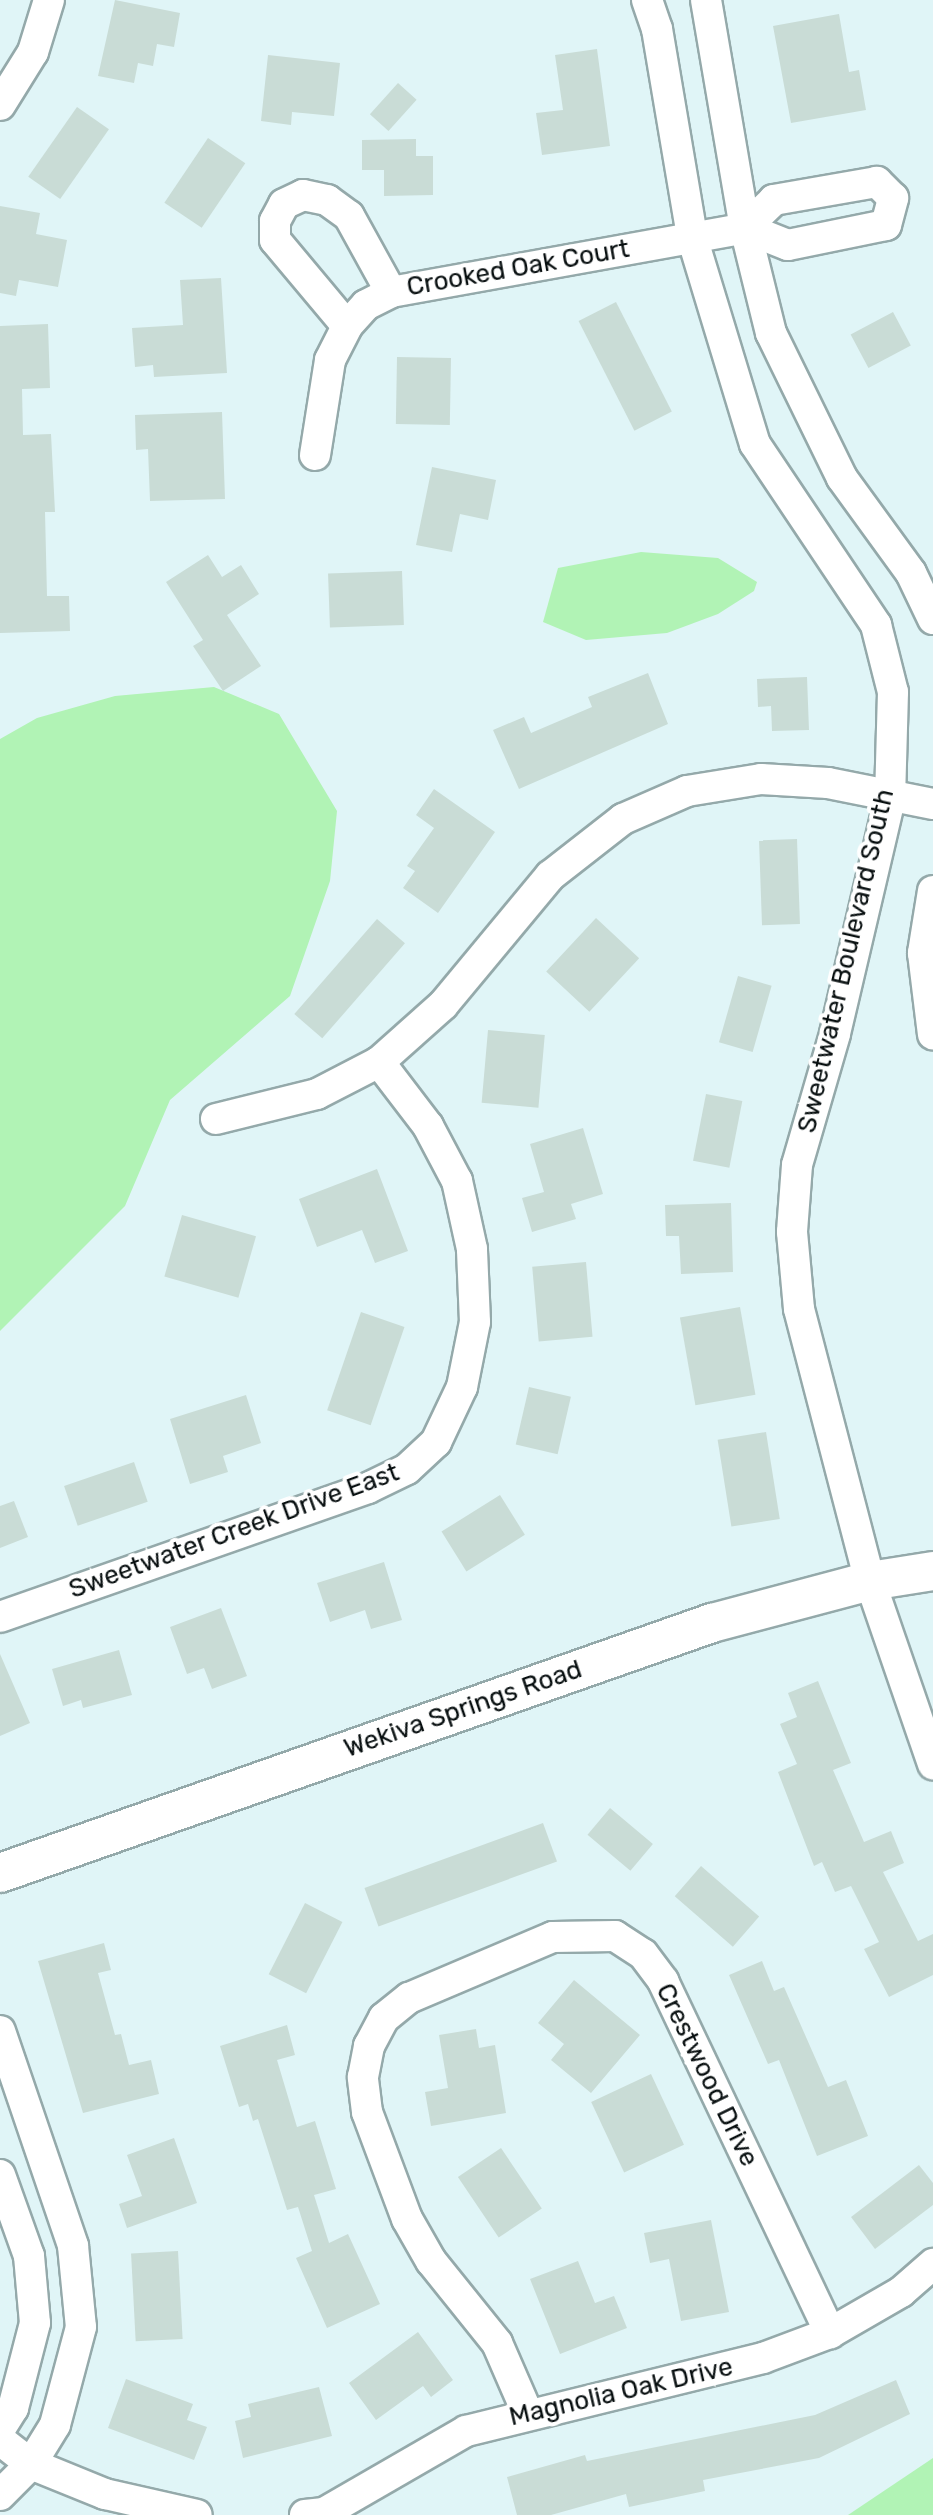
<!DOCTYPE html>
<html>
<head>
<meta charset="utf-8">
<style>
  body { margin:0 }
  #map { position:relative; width:933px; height:2515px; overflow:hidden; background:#e0f5f7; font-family:Rubik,sans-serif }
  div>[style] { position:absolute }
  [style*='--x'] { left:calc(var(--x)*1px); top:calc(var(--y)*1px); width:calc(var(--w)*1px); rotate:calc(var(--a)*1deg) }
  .green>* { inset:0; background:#b1f3b5 }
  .building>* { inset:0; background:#c9dcd6; transform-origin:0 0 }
  .roads { filter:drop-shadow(2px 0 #94a9aa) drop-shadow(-2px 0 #94a9aa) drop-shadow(0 2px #94a9aa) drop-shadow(0 -2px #94a9aa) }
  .minor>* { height:30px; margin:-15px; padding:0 15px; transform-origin:15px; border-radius:15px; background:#fff }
  .major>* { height:38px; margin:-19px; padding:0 19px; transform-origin:19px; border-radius:19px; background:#fff }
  span { translate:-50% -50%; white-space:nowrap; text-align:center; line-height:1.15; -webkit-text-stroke:8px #fff; paint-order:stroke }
  .street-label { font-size:26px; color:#080f10 }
</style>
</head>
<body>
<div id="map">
  <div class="green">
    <i style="clip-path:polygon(641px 552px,718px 558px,757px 582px,754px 591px,718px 614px,667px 633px,586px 640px,543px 622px,558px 568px)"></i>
    <i style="clip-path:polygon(214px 687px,279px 714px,337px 811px,330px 881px,290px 996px,170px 1100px,125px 1206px,0 1331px,0 739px,37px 718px,115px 696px)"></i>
    <i style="clip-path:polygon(933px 2458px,933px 2515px,848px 2515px)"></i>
  </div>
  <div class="building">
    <i style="clip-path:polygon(115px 0,180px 13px,174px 47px,157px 44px,153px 66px,138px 63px,134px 83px,98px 76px)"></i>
    <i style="clip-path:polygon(839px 14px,849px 72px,859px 70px,866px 110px,791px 123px,773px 26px)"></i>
    <i style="clip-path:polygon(597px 49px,610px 146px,542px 155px,536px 113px,563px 110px,555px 55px)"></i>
    <i style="clip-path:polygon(268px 55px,340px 63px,334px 116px,292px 112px,291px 125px,261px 121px)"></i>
    <i style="left:398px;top:83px;width:25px;height:42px;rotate:42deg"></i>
    <i style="left:77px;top:107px;width:39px;height:85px;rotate:35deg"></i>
    <i style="left:208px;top:138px;width:45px;height:78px;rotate:34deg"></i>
    <i style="clip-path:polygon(416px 139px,416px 156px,433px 156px,433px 195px,384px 196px,384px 170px,362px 170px,362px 140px)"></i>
    <i style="clip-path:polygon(0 206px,40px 213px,36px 234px,67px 240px,58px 287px,19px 280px,16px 296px,0 293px)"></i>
    <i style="clip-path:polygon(221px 278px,227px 373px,154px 377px,153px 365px,135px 367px,132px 328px,183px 325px,180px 280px)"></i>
    <i style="left:616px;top:302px;width:123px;height:42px;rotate:63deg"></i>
    <i style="left:893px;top:312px;width:38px;height:48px;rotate:62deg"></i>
    <i style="clip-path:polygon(48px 324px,50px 388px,22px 389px,23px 435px,51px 434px,55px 512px,45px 512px,47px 596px,69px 596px,70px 631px,0 633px,0 326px)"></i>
    <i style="left:397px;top:357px;width:54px;height:67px;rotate:1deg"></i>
    <i style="clip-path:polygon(222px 412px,225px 499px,150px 501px,148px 449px,136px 450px,135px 415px)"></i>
    <i style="clip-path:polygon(432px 467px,496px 480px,488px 520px,460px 514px,452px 552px,416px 545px)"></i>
    <i style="clip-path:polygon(208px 555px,222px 577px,241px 565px,259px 594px,227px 615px,261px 666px,223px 691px,193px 646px,203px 640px,166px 582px)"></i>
    <i style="left:402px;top:571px;width:54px;height:74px;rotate:88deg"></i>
    <i style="clip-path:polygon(648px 673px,668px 724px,519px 789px,493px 730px,524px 717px,531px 733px,592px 707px,588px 697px)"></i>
    <i style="clip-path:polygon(807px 677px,809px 730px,772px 731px,771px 706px,758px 707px,757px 679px)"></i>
    <i style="clip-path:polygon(434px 789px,495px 832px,438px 913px,403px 888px,415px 871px,407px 866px,434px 828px,416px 815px)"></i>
    <i style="left:797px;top:839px;width:85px;height:38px;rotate:88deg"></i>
    <i style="left:596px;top:918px;width:59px;height:73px;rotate:43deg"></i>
    <i style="left:377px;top:919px;width:37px;height:126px;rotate:41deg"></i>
    <i style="left:738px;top:976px;width:35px;height:69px;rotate:16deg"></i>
    <i style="left:488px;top:1030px;width:57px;height:73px;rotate:5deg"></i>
    <i style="left:706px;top:1094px;width:37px;height:68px;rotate:11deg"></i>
    <i style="clip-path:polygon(583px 1128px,603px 1194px,571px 1204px,576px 1219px,532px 1232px,522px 1198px,544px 1192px,530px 1144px)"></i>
    <i style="clip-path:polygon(377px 1169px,408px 1251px,375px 1263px,362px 1230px,317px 1247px,299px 1199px)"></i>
    <i style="clip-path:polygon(731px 1203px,733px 1272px,681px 1274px,679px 1236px,666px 1236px,665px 1205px)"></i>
    <i style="left:182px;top:1215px;width:77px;height:64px;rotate:16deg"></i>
    <i style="left:586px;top:1262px;width:75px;height:54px;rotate:85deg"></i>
    <i style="left:740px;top:1307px;width:89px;height:61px;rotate:80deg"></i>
    <i style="left:361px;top:1312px;width:46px;height:104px;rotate:19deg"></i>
    <i style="left:529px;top:1387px;width:43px;height:59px;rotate:13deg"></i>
    <i style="clip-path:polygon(246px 1395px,261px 1443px,223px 1456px,228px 1472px,190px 1484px,170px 1419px)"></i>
    <i style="left:766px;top:1432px;width:88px;height:49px;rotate:81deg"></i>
    <i style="left:134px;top:1462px;width:42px;height:74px;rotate:71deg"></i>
    <i style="left:500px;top:1495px;width:47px;height:69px;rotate:58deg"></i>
    <i style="clip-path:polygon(14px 1501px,28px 1537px,0 1548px,0 1506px)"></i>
    <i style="clip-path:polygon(384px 1562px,402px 1620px,371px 1629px,365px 1610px,330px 1622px,317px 1583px)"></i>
    <i style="clip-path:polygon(221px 1608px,247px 1676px,212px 1689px,204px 1668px,187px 1674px,170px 1627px)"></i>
    <i style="clip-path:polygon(119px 1650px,132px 1695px,83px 1708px,81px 1700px,63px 1706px,52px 1669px)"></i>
    <i style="clip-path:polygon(0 1654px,30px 1723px,0 1736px)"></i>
    <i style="clip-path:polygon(818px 1681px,851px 1763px,833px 1770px,864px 1842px,891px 1831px,904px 1863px,883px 1872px,918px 1941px,933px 1934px,933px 1975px,889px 1997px,864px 1949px,879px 1942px,851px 1886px,835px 1892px,822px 1862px,814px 1866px,778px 1772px,797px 1764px,780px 1724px,797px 1717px,788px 1693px)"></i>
    <i style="left:610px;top:1808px;width:56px;height:35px;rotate:40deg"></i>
    <i style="left:543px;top:1823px;width:41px;height:190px;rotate:70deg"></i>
    <i style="left:701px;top:1866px;width:77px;height:40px;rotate:41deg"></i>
    <i style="left:305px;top:1903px;width:42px;height:80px;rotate:27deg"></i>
    <i style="clip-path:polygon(104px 1943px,111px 1970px,98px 1973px,115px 2035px,121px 2034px,129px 2065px,151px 2060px,159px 2094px,83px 2113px,38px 1961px)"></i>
    <i style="clip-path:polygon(762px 1961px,774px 1991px,784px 1987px,828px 2087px,846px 2080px,868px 2136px,817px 2156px,779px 2060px,768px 2064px,729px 1975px)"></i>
    <i style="clip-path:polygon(574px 1980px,640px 2035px,591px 2093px,551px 2060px,564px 2044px,538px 2023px)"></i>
    <i style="clip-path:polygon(287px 2025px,295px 2055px,277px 2060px,297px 2127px,315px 2121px,336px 2189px,314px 2195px,329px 2243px,348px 2234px,380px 2304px,327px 2328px,296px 2258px,312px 2251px,298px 2207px,287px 2210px,258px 2119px,253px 2121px,248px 2104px,239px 2107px,220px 2046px)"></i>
    <i style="clip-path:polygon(476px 2029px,479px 2048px,495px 2045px,506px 2113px,431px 2126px,425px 2092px,448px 2088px,439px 2035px)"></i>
    <i style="left:651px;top:2074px;width:78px;height:66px;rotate:65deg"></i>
    <i style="clip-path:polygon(174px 2138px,197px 2203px,127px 2228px,119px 2204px,142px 2196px,127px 2155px)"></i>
    <i style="left:501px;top:2148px;width:73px;height:52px;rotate:56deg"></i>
    <i style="clip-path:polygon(919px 2165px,933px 2183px,933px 2205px,875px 2249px,851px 2217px)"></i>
    <i style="clip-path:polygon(711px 2220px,729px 2312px,681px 2321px,669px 2259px,650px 2263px,644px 2233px)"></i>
    <i style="left:178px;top:2251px;width:88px;height:47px;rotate:87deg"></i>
    <i style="clip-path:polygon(578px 2261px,595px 2303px,614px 2296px,627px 2328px,560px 2354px,530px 2279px)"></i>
    <i style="clip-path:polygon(418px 2332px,453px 2380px,431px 2397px,423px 2386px,376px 2420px,349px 2383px)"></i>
    <i style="clip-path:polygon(126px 2379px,193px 2404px,187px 2420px,207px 2427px,194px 2460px,108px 2428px)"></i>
    <i style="clip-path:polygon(896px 2380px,910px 2414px,819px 2458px,703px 2480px,705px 2491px,629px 2507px,626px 2494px,551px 2515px,517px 2515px,507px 2477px,585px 2455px,587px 2461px,815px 2415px)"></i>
    <i style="clip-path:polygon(319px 2387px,332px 2436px,243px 2458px,235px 2421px,251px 2417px,248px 2404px)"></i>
  </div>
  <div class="roads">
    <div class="minor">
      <i style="--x:647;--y:0;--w:31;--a:71"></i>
      <i style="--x:657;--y:29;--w:211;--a:80.4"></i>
      <i style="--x:692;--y:237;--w:216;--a:73.1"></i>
      <i style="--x:755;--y:444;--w:218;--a:56.2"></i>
      <i style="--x:876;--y:625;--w:69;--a:75.8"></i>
      <i style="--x:893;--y:692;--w:107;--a:91.6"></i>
      <i style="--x:890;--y:799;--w:241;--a:103.2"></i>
      <i style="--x:835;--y:1034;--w:136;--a:106.2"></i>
      <i style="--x:797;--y:1165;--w:67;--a:94.3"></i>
      <i style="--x:792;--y:1232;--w:77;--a:84.8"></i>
      <i style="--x:799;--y:1309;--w:281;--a:75.4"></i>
      <i style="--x:870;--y:1581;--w:194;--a:71"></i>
      <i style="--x:706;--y:0;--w:231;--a:80.3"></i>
      <i style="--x:745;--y:228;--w:108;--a:76.1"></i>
      <i style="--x:771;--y:333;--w:161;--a:63.9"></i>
      <i style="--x:842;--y:478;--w:117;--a:54"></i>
      <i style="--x:911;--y:573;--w:51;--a:64.4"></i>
      <i style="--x:0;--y:105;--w:62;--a:-58.1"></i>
      <i style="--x:33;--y:52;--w:54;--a:-72.9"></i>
      <i style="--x:347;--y:326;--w:112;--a:-129.9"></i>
      <i style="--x:275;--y:240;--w:19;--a:-90"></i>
      <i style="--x:275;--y:221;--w:19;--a:-62"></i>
      <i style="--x:284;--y:204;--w:21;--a:-25"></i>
      <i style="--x:303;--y:195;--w:25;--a:12"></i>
      <i style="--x:327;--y:200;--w:27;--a:36"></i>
      <i style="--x:349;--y:216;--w:87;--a:61.1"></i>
      <i style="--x:315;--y:455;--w:96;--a:-81"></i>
      <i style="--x:330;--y:360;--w:38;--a:-63"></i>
      <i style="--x:347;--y:326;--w:28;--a:-48"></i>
      <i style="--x:366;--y:305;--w:28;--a:-27"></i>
      <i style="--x:391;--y:292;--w:360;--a:-10.2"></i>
      <i style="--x:745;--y:228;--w:46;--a:21.6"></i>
      <i style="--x:788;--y:245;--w:100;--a:-11.5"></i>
      <i style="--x:886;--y:225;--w:28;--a:-75"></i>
      <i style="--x:893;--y:198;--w:23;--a:-135"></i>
      <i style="--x:877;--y:182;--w:105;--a:170.1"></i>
      <i style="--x:774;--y:200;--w:40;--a:136"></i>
      <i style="--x:933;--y:891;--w:63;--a:99.2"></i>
      <i style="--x:923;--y:953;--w:82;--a:83"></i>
      <i style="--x:216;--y:1119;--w:104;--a:-13.9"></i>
      <i style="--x:317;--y:1094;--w:70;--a:-27.3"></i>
      <i style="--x:379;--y:1062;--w:86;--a:-41.7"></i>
      <i style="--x:443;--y:1005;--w:168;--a:-50.3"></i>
      <i style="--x:550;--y:876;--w:93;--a:-38"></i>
      <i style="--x:623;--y:819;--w:70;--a:-23.6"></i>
      <i style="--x:687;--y:791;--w:75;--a:-9.2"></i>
      <i style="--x:761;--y:779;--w:67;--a:3.4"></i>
      <i style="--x:828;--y:783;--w:107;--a:11.3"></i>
      <i style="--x:0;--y:1617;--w:390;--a:-19.3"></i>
      <i style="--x:368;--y:1488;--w:43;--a:-26"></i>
      <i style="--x:407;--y:1469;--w:40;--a:-43"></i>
      <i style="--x:436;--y:1442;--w:61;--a:-64.7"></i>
      <i style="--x:462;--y:1387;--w:66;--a:-78.7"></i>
      <i style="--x:475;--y:1322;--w:73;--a:-92.4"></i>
      <i style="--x:472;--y:1249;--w:70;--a:-102.4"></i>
      <i style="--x:457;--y:1181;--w:62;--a:-117.8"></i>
      <i style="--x:428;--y:1126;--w:81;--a:-127.4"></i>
      <i style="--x:0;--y:2031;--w:227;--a:71.2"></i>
      <i style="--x:73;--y:2246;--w:81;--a:84.4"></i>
      <i style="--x:81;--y:2327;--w:101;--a:104.9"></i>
      <i style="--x:55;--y:2425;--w:46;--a:121.6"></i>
      <i style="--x:31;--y:2464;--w:44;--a:135"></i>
      <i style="--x:0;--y:2175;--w:86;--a:70.3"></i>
      <i style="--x:29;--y:2256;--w:67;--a:84.9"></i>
      <i style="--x:35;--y:2323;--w:88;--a:104.5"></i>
      <i style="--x:13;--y:2408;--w:25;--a:122"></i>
      <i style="--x:527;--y:2412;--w:75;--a:-113.5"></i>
      <i style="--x:497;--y:2343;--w:105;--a:-128.8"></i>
      <i style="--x:431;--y:2261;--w:48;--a:-119.7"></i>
      <i style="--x:407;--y:2219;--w:114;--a:-110.5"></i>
      <i style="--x:367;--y:2112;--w:35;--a:-97"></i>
      <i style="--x:363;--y:2077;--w:32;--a:-79"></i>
      <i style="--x:369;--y:2046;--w:32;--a:-62"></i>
      <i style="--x:384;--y:2018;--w:32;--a:-39"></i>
      <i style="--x:409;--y:1998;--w:156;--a:-23"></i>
      <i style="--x:553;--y:1937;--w:62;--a:-0.9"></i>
      <i style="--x:615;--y:1936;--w:33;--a:33"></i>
      <i style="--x:643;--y:1954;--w:34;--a:53"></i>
      <i style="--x:663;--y:1981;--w:390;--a:64.6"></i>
      <i style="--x:0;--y:2440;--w:39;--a:38"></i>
      <i style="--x:31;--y:2464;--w:80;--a:22.1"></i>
      <i style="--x:105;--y:2494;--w:94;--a:12.9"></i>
      <i style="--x:305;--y:2515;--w:19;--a:-6"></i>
      <i style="--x:324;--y:2513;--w:164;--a:-30"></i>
      <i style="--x:466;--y:2431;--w:306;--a:-13.8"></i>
      <i style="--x:763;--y:2358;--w:72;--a:-20.5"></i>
      <i style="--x:830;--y:2333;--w:82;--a:-30"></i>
      <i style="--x:901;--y:2292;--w:43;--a:-41.2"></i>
    </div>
    <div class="major">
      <i style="--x:0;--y:1873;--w:755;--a:-19.35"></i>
      <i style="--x:712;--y:1623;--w:163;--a:-14.9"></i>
      <i style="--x:870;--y:1581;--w:64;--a:-9"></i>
    </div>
  </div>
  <div class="street-label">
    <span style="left:518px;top:268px;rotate:-10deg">Crooked Oak Court</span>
    <span style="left:846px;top:961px;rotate:-77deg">Sweetwater Boulevard South</span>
    <span style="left:234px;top:1531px;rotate:-20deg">Sweetwater Creek Drive East</span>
    <span style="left:463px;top:1709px;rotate:-19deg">Wekiva Springs Road</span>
    <span style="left:707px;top:2075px;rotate:64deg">Crestwood Drive</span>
    <span style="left:621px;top:2392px;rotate:-13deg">Magnolia Oak Drive</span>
  </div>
</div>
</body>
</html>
